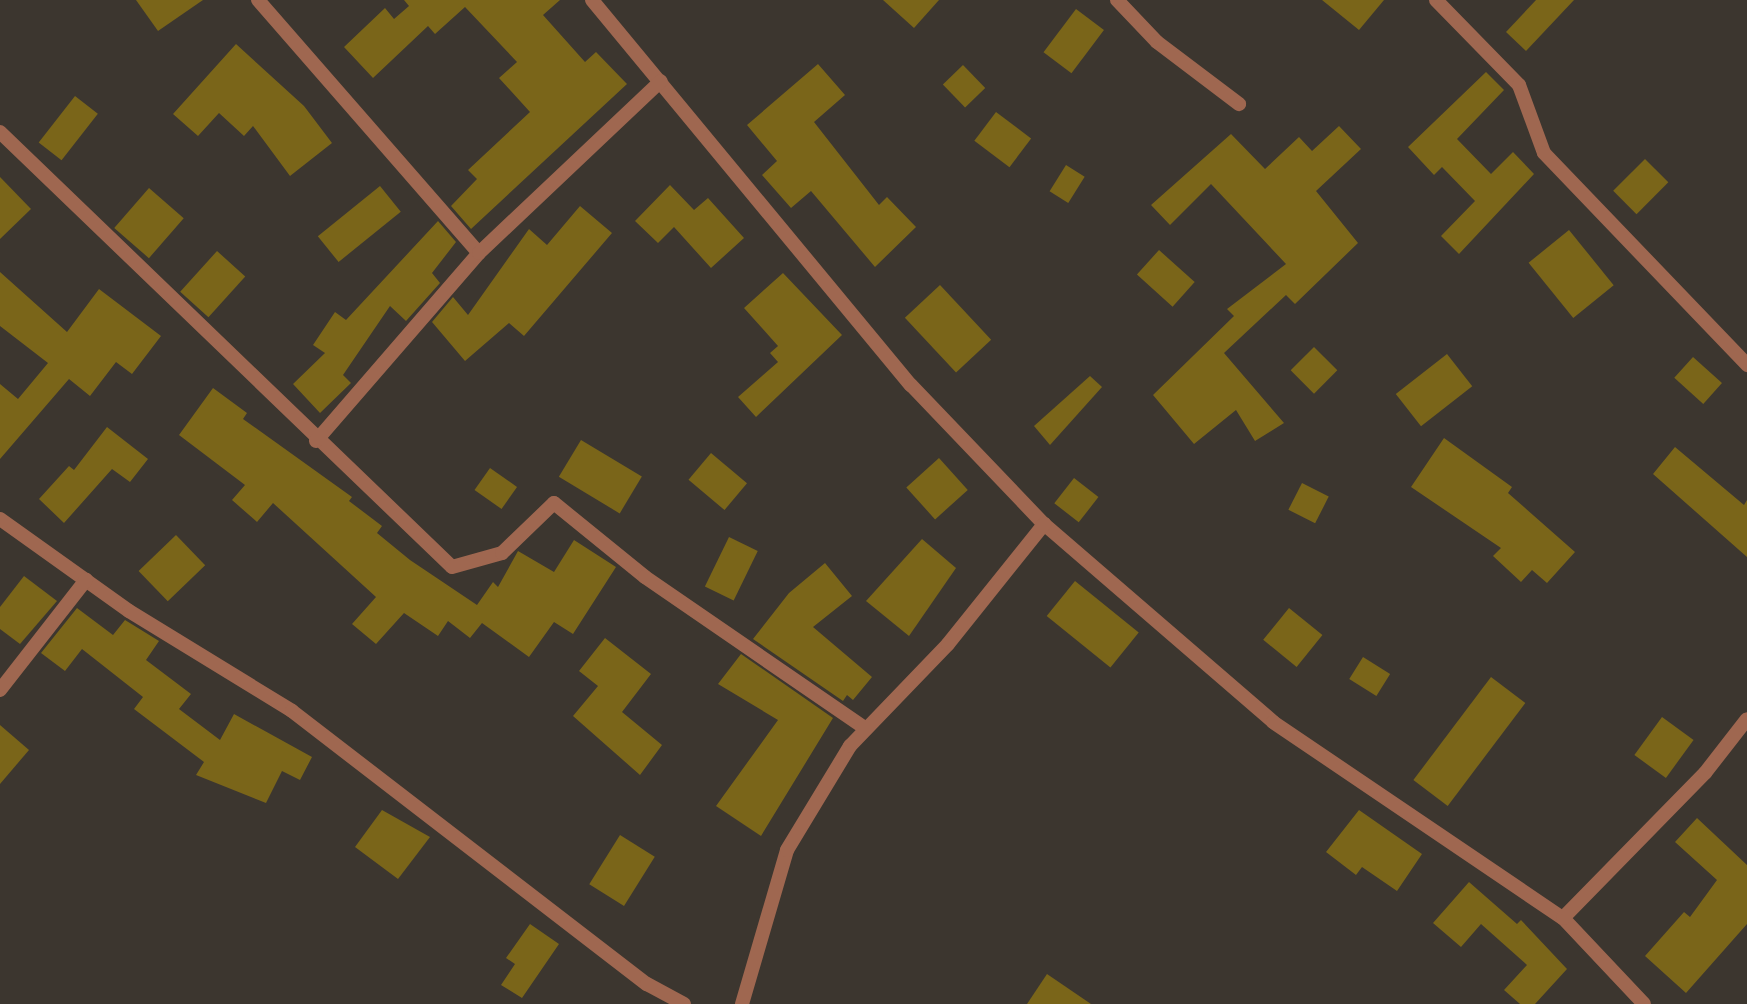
<!DOCTYPE html>
<html>
<head>
<meta charset="utf-8">
<style>
  body { margin:0 }
  #map { position:relative; width:1747px; height:1004px; overflow:hidden; background:#3c362f; font-family:Ubuntu,sans-serif }
  div>[style] { position:absolute }
  [style*='--x'] { left:calc(var(--x)*1px); top:calc(var(--y)*1px); width:calc(var(--w)*1px); rotate:calc(var(--a)*1deg) }
  .building>* { inset:0; background:#7a6519; transform-origin:0 0 }
  .minor>* { height:14px; margin:-7px; padding:0 7px; transform-origin:7px; border-radius:7px; background:#9f6750 }
  span { translate:-50% -50%; white-space:nowrap; text-align:center; line-height:1.15; -webkit-text-stroke:7px #3c362f; paint-order:stroke }
</style>
</head>
<body>
<div id="map">
  <div class="building">
    <i style="clip-path:polygon(136px 0,203px 0,158px 31px)"></i>
    <i style="clip-path:polygon(404px 0,560px 0,543px 15px,585px 62px,596px 52px,627px 84px,471px 229px,451px 206px,477px 179px,468px 170px,530px 112px,499px 78px,517px 62px,465px 7px,435px 34px,428px 26px,373px 78px,344px 47px,385px 8px,394px 19px,409px 6px)"></i>
    <i style="clip-path:polygon(883px 0,939px 0,914px 28px)"></i>
    <i style="clip-path:polygon(1322px 0,1384px 0,1359px 30px)"></i>
    <i style="clip-path:polygon(1536px 0,1574px 0,1526px 51px,1506px 32px)"></i>
    <i style="left:1076px;top:9px;width:35px;height:54px;rotate:37deg"></i>
    <i style="clip-path:polygon(236px 44px,304px 106px,332px 143px,290px 176px,253px 126px,244px 136px,219px 113px,198px 136px,173px 114px)"></i>
    <i style="clip-path:polygon(818px 64px,845px 95px,814px 122px,879px 205px,887px 197px,916px 227px,875px 267px,811px 191px,791px 208px,762px 175px,777px 161px,747px 125px)"></i>
    <i style="left:963px;top:65px;width:32px;height:28px;rotate:46deg"></i>
    <i style="clip-path:polygon(1486px 72px,1504px 90px,1457px 139px,1491px 174px,1513px 152px,1534px 174px,1459px 254px,1441px 236px,1475px 201px,1442px 167px,1434px 175px,1408px 147px)"></i>
    <i style="left:75px;top:96px;width:29px;height:59px;rotate:38deg"></i>
    <i style="left:996px;top:112px;width:44px;height:36px;rotate:37deg"></i>
    <i style="clip-path:polygon(1339px 126px,1361px 149px,1316px 191px,1358px 243px,1295px 304px,1286px 295px,1224px 353px,1284px 423px,1255px 441px,1236px 410px,1194px 444px,1153px 395px,1234px 316px,1227px 309px,1286px 264px,1211px 184px,1170px 225px,1151px 205px,1231px 134px,1265px 169px,1299px 137px,1312px 151px)"></i>
    <i style="left:1645px;top:159px;width:33px;height:45px;rotate:45deg"></i>
    <i style="left:1066px;top:165px;width:22px;height:31px;rotate:32deg"></i>
    <i style="clip-path:polygon(0 177px,31px 209px,0 239px)"></i>
    <i style="clip-path:polygon(670px 185px,694px 210px,708px 198px,744px 238px,711px 268px,674px 227px,658px 243px,635px 221px)"></i>
    <i style="left:380px;top:186px;width:33px;height:80px;rotate:51deg"></i>
    <i style="left:149px;top:188px;width:46px;height:53px;rotate:41deg"></i>
    <i style="clip-path:polygon(580px 206px,612px 233px,524px 336px,509px 323px,465px 361px,432px 322px,453px 297px,468px 315px,529px 229px,547px 245px)"></i>
    <i style="clip-path:polygon(438px 221px,456px 242px,432px 273px,440px 283px,406px 321px,390px 306px,343px 375px,351px 383px,320px 413px,293px 384px,325px 353px,313px 345px,335px 312px,346px 320px)"></i>
    <i style="left:1569px;top:230px;width:71px;height:52px;rotate:51deg"></i>
    <i style="left:1159px;top:250px;width:48px;height:33px;rotate:42deg"></i>
    <i style="left:217px;top:251px;width:38px;height:55px;rotate:42deg"></i>
    <i style="clip-path:polygon(0 272px,67px 332px,99px 289px,161px 336px,132px 374px,116px 362px,90px 396px,69px 379px,0 459px,0 384px,18px 399px,48px 363px,0 326px)"></i>
    <i style="clip-path:polygon(783px 273px,842px 335px,756px 417px,738px 397px,778px 362px,770px 353px,778px 346px,744px 308px)"></i>
    <i style="left:940px;top:285px;width:75px;height:48px;rotate:47deg"></i>
    <i style="left:1314px;top:347px;width:33px;height:33px;rotate:45deg"></i>
    <i style="left:1447px;top:354px;width:41px;height:65px;rotate:52deg"></i>
    <i style="left:1693px;top:357px;width:39px;height:28px;rotate:42deg"></i>
    <i style="clip-path:polygon(1090px 376px,1102px 387px,1050px 445px,1034px 426px)"></i>
    <i style="clip-path:polygon(213px 388px,247px 413px,243px 419px,352px 497px,349px 501px,382px 526px,377px 533px,410px 560px,477px 605px,493px 582px,498px 587px,518px 551px,554px 572px,574px 540px,616px 567px,573px 634px,554px 622px,529px 657px,482px 623px,470px 638px,448px 621px,438px 636px,404px 613px,376px 644px,352px 624px,376px 597px,273px 503px,257px 522px,232px 500px,245px 485px,179px 435px)"></i>
    <i style="clip-path:polygon(107px 427px,148px 459px,130px 482px,112px 469px,64px 523px,39px 499px,69px 466px,74px 470px)"></i>
    <i style="clip-path:polygon(1444px 438px,1512px 487px,1508px 493px,1575px 552px,1547px 583px,1532px 570px,1521px 582px,1493px 556px,1501px 548px,1411px 487px)"></i>
    <i style="left:581px;top:440px;width:71px;height:43px;rotate:31deg"></i>
    <i style="clip-path:polygon(1675px 447px,1744px 505px,1747px 500px,1747px 557px,1653px 474px)"></i>
    <i style="left:711px;top:453px;width:47px;height:35px;rotate:40deg"></i>
    <i style="left:939px;top:458px;width:43px;height:44px;rotate:48deg"></i>
    <i style="left:490px;top:468px;width:33px;height:27px;rotate:35deg"></i>
    <i style="left:1074px;top:478px;width:31px;height:32px;rotate:38deg"></i>
    <i style="left:1302px;top:483px;width:30px;height:30px;rotate:27deg"></i>
    <i style="left:176px;top:535px;width:42px;height:52px;rotate:46deg"></i>
    <i style="left:729px;top:537px;width:32px;height:55px;rotate:26deg"></i>
    <i style="clip-path:polygon(922px 539px,956px 568px,909px 636px,866px 601px)"></i>
    <i style="clip-path:polygon(825px 563px,852px 596px,813px 627px,872px 677px,853px 700px,847px 695px,843px 701px,753px 639px,789px 593px)"></i>
    <i style="clip-path:polygon(24px 576px,57px 601px,20px 644px,0 629px,0 607px)"></i>
    <i style="left:1075px;top:581px;width:82px;height:45px;rotate:39deg"></i>
    <i style="clip-path:polygon(77px 608px,113px 635px,125px 620px,159px 641px,146px 660px,191px 694px,179px 709px,220px 740px,234px 714px,312px 757px,300px 780px,282px 771px,266px 803px,196px 775px,204px 762px,134px 709px,143px 697px,82px 649px,65px 671px,41px 653px)"></i>
    <i style="left:1289px;top:608px;width:43px;height:41px;rotate:39deg"></i>
    <i style="clip-path:polygon(605px 638px,651px 674px,622px 712px,662px 745px,640px 775px,573px 716px,598px 686px,579px 671px)"></i>
    <i style="clip-path:polygon(741px 654px,833px 718px,761px 836px,716px 806px,778px 720px,718px 684px)"></i>
    <i style="left:1363px;top:657px;width:32px;height:26px;rotate:32deg"></i>
    <i style="left:1491px;top:677px;width:43px;height:129px;rotate:37deg"></i>
    <i style="left:1662px;top:717px;width:39px;height:47px;rotate:36deg"></i>
    <i style="clip-path:polygon(0 725px,29px 750px,0 784px)"></i>
    <i style="clip-path:polygon(382px 810px,430px 837px,398px 879px,355px 847px)"></i>
    <i style="clip-path:polygon(1359px 810px,1422px 854px,1397px 891px,1362px 867px,1356px 875px,1326px 852px)"></i>
    <i style="clip-path:polygon(1697px 818px,1747px 865px,1747px 924px,1686px 993px,1645px 956px,1684px 912px,1690px 917px,1717px 880px,1675px 842px)"></i>
    <i style="left:620px;top:835px;width:41px;height:58px;rotate:32deg"></i>
    <i style="clip-path:polygon(1469px 882px,1517px 924px,1521px 920px,1567px 969px,1535px 1004px,1520px 1004px,1504px 990px,1527px 965px,1481px 924px,1461px 947px,1433px 923px)"></i>
    <i style="clip-path:polygon(530px 924px,559px 944px,522px 998px,501px 985px,515px 964px,506px 958px)"></i>
    <i style="clip-path:polygon(1047px 974px,1091px 1004px,1027px 1004px)"></i>
  </div>
  <div class="minor">
    <i style="--x:258;--y:0;--w:336;--a:48.9"></i>
    <i style="--x:592;--y:0;--w:500;--a:50.4"></i>
    <i style="--x:911;--y:385;--w:192;--a:46.3"></i>
    <i style="--x:1044;--y:524;--w:303;--a:40.8"></i>
    <i style="--x:1273;--y:722;--w:350;--a:34.1"></i>
    <i style="--x:1563;--y:918;--w:118;--a:46.7"></i>
    <i style="--x:1117;--y:0;--w:58;--a:46.4"></i>
    <i style="--x:1157;--y:42;--w:103;--a:37.1"></i>
    <i style="--x:1436;--y:0;--w:119;--a:45.7"></i>
    <i style="--x:1519;--y:85;--w:72;--a:69.8"></i>
    <i style="--x:1544;--y:153;--w:294;--a:46.2"></i>
    <i style="--x:0;--y:132;--w:627;--a:43.9"></i>
    <i style="--x:452;--y:567;--w:52;--a:-15.6"></i>
    <i style="--x:502;--y:553;--w:72;--a:-43.9"></i>
    <i style="--x:554;--y:503;--w:117;--a:39.1"></i>
    <i style="--x:645;--y:577;--w:268;--a:34.5"></i>
    <i style="--x:316;--y:441;--w:249;--a:-49.1"></i>
    <i style="--x:479;--y:253;--w:250;--a:-43.4"></i>
    <i style="--x:0;--y:519;--w:158;--a:35.5"></i>
    <i style="--x:129;--y:611;--w:191;--a:31.5"></i>
    <i style="--x:292;--y:711;--w:448;--a:37.6"></i>
    <i style="--x:647;--y:984;--w:42;--a:28.4"></i>
    <i style="--x:0;--y:690;--w:140;--a:-52"></i>
    <i style="--x:1563;--y:918;--w:203;--a:-45.6"></i>
    <i style="--x:1705;--y:773;--w:68;--a:-52.1"></i>
    <i style="--x:742;--y:1004;--w:160;--a:-73.7"></i>
    <i style="--x:787;--y:850;--w:122;--a:-58.8"></i>
    <i style="--x:850;--y:746;--w:141;--a:-46.1"></i>
    <i style="--x:948;--y:644;--w:154;--a:-51.3"></i>
  </div>
</div>
</body>
</html>
